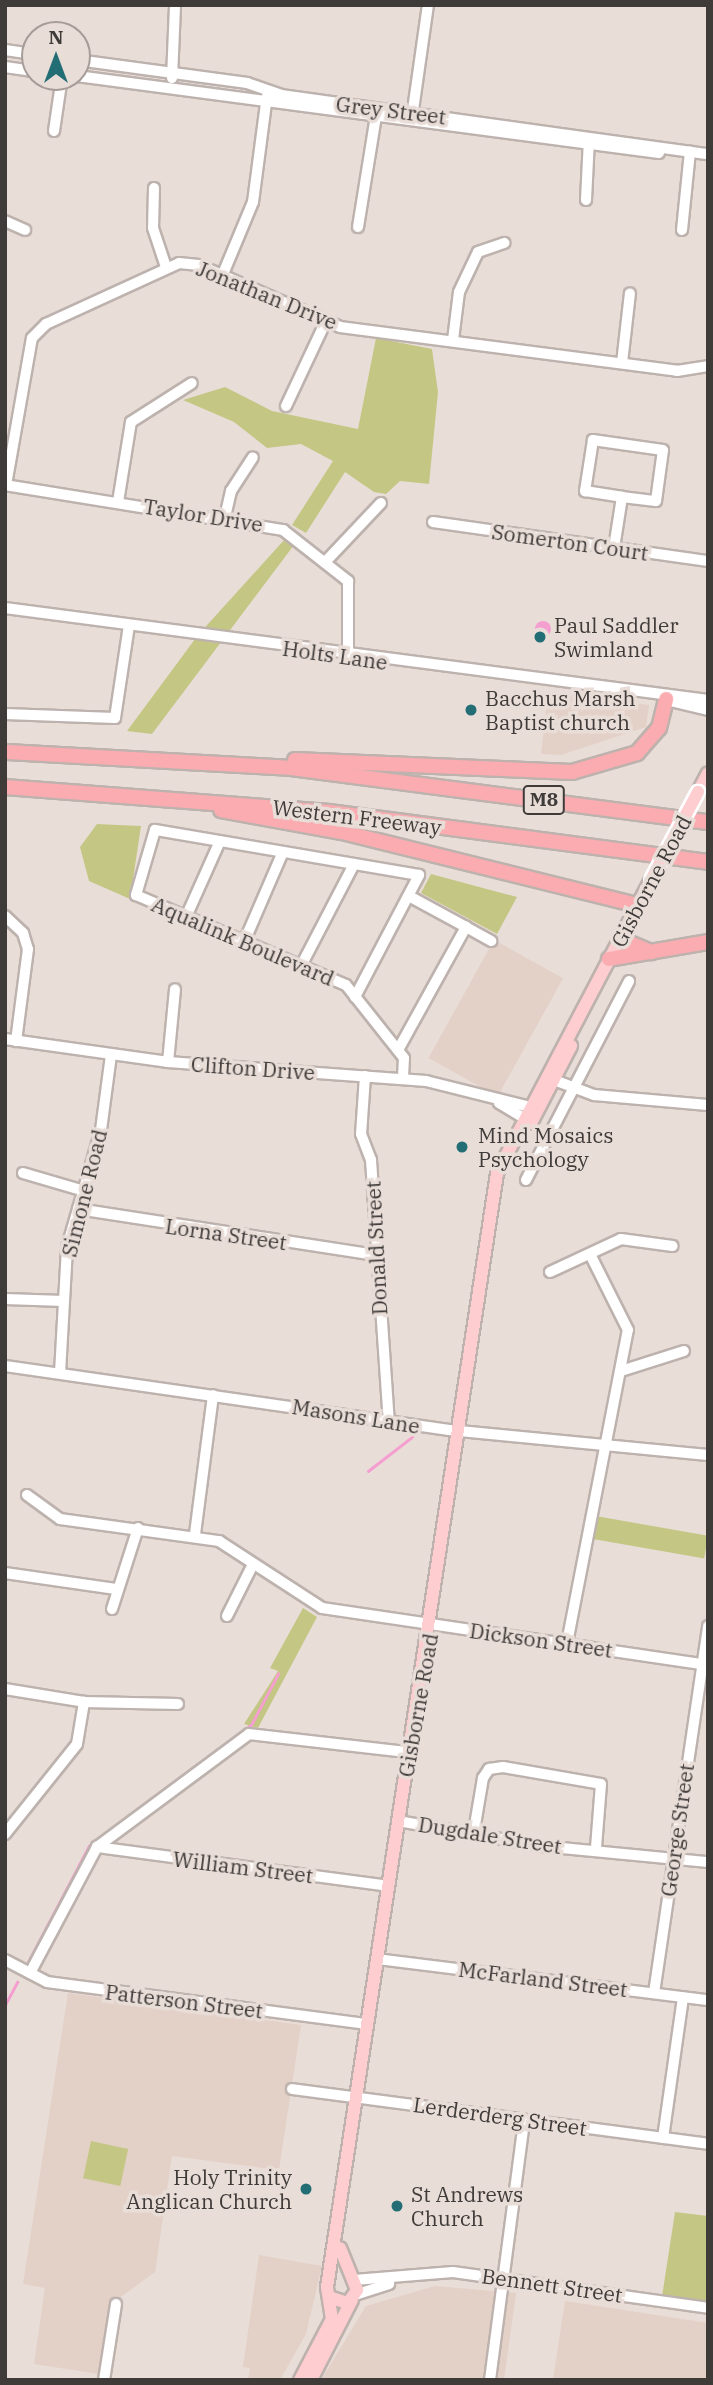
<!DOCTYPE html>
<html>
<head>
<meta charset="utf-8">
<style>
  body { margin:0 }
  #map { position:relative; width:713px; height:2385px; overflow:hidden; background:#e9ddd8; font-family:"IBM Plex Serif",serif }
  div>[style] { position:absolute }
  [style*='--x'] { left:calc(var(--x)*1px); top:calc(var(--y)*1px); width:calc(var(--w)*1px); rotate:calc(var(--a)*1deg) }
  .built>* { inset:0; background:#e3d0c7; transform-origin:0 0 }
  .green>* { inset:0; background:#c4c784; transform-origin:0 0 }
  .water>* { inset:0; background:#f49fd0 }
  .round { border-radius:50% }
  .stream>* { height:2.5px; margin:-1.25px; padding:0 1.25px; transform-origin:1.25px; border-radius:1.25px; background:#f49fd0 }
  .roads { filter:drop-shadow(2px 0 #bdb2ad) drop-shadow(-2px 0 #bdb2ad) drop-shadow(0 2px #bdb2ad) drop-shadow(0 -2px #bdb2ad) }
  .minor>* { height:10px; margin:-5px; padding:0 5px; transform-origin:5px; border-radius:5px; background:#fff }
  .major>* { height:12px; margin:-6px; padding:0 6px; transform-origin:6px; border-radius:6px; background:#fdcdd0 }
  .highway>* { height:14px; margin:-7px; padding:0 7px; transform-origin:7px; border-radius:7px; background:#fbacb0 }
  .bridges { filter:drop-shadow(2px 0 #fff) drop-shadow(-2px 0 #fff) drop-shadow(0 2px #fff) drop-shadow(0 -2px #fff) }
  .major-bridge>* { height:12px; margin:-6px; padding:0 6px; transform-origin:6px; border-radius:6px; background:#fdcdd0 }
  .dots>* { width:19px; height:19px; translate:-50% -50%; box-sizing:border-box; border:4px solid #e9ddd8; border-radius:50% }
  span { translate:-50% -50%; white-space:nowrap; text-align:center; line-height:1.15; -webkit-text-stroke:7px #e9ddd8; paint-order:stroke }
  .shield-label span { padding:2px 5px; background:#e9ddd8; border:2px solid; border-radius:5px; -webkit-text-stroke-width:0 }
  .shield-label { font-size:19px; color:#3f3b39; font-weight:700 }
  .street-label { font-size:21px; color:#3f3b39 }
  .poi-label { font-size:21px; color:#3f3b39 }
  .left { translate:0 -50%; text-align:left }
  .right { translate:-100% -50%; text-align:right }
  .frame { position:absolute; inset:0; border:7px solid #3f3b39; pointer-events:none }
  .north { position:absolute; left:21px; top:21px; width:70px; height:70px; box-sizing:border-box; background:#e9ddd8; border:2px solid #a59c98; border-radius:50%; rotate:0deg; font-size:19px; font-weight:700; line-height:28px; text-align:center; color:#3f3b39 }
  .north::after { content:''; display:block; margin:auto; width:24px; height:32px; background:#236e75; clip-path:polygon(50% 0,100% 100%,50% 72%,0 100%) }
</style>
</head>
<body>
<div id="map">
  <div class="built">
    <i style="clip-path:polygon(548px 694px,649px 705px,646px 727px,561px 755px,541px 754px)"></i>
    <i style="left:494px;top:940px;width:79px;height:135px;rotate:29deg"></i>
    <i style="clip-path:polygon(68px 1993px,301px 2025px,279px 2170px,172px 2156px,155px 2272px,114px 2302px,99px 2374px,34px 2364px,45px 2288px,23px 2284px)"></i>
    <i style="clip-path:polygon(259px 2255px,322px 2266px,306px 2334px,280px 2380px,248px 2380px,250px 2368px,243px 2367px)"></i>
    <i style="clip-path:polygon(435px 2286px,516px 2293px,504px 2380px,321px 2380px,366px 2306px)"></i>
    <i style="clip-path:polygon(565px 2301px,708px 2323px,708px 2380px,553px 2380px)"></i>
  </div>
  <div class="green">
    <i style="clip-path:polygon(376px 338px,432px 349px,438px 392px,429px 484px,400px 481px,386px 494px,374px 492px,345px 472px,306px 533px,292px 525px,333px 461px,301px 444px,267px 448px,234px 422px,183px 400px,225px 387px,272px 411px,358px 429px)"></i>
    <i style="clip-path:polygon(285px 539px,294px 545px,152px 734px,127px 731px,198px 635px)"></i>
    <i style="clip-path:polygon(97px 824px,141px 826px,130px 899px,89px 881px,80px 847px)"></i>
    <i style="clip-path:polygon(431px 874px,517px 897px,497px 934px,421px 893px)"></i>
    <i style="left:590px;top:1515px;width:120px;height:23px;rotate:10deg"></i>
    <i style="clip-path:polygon(303px 1608px,317px 1617px,258px 1728px,244px 1724px,278px 1671px,270px 1668px)"></i>
    <i style="left:91px;top:2141px;width:38px;height:38px;rotate:12deg"></i>
    <i style="clip-path:polygon(675px 2212px,708px 2216px,708px 2310px,661px 2303px)"></i>
  </div>
  <div class="water">
    <i class="round" style="left:535px;top:621px;width:16px;height:16px"></i>
  </div>
  <div class="stream">
    <i style="--x:368;--y:1471;--w:56;--a:-37.7"></i>
    <i style="--x:28;--y:1962;--w:131;--a:-62.3"></i>
    <i style="--x:89;--y:1846;--w:202;--a:-36.8"></i>
    <i style="--x:251;--y:1725;--w:58;--a:-62.1"></i>
    <i style="--x:5;--y:2005;--w:26;--a:-62"></i>
  </div>
  <div class="roads">
    <div class="minor">
      <i style="--x:5;--y:50;--w:30;--a:8"></i>
      <i style="--x:77;--y:60;--w:172;--a:7.7"></i>
      <i style="--x:247;--y:83;--w:36;--a:19"></i>
      <i style="--x:281;--y:95;--w:431;--a:7.9"></i>
      <i style="--x:5;--y:67;--w:30;--a:8"></i>
      <i style="--x:77;--y:76;--w:587;--a:7.54"></i>
      <i style="--x:172;--y:78;--w:73;--a:-87.6"></i>
      <i style="--x:412;--y:117;--w:113;--a:-81.9"></i>
      <i style="--x:54;--y:131;--w:55;--a:-81.6"></i>
      <i style="--x:154;--y:188;--w:40;--a:91.4"></i>
      <i style="--x:153;--y:228;--w:41;--a:71.6"></i>
      <i style="--x:586;--y:200;--w:61;--a:-87.2"></i>
      <i style="--x:5;--y:221;--w:22;--a:24"></i>
      <i style="--x:358;--y:227;--w:119;--a:-80.8"></i>
      <i style="--x:682;--y:230;--w:79;--a:-84.2"></i>
      <i style="--x:223;--y:274;--w:78;--a:-67.4"></i>
      <i style="--x:253;--y:202;--w:107;--a:-82.5"></i>
      <i style="--x:453;--y:340;--w:48;--a:-82.9"></i>
      <i style="--x:459;--y:292;--w:44;--a:-64.6"></i>
      <i style="--x:478;--y:252;--w:28;--a:-19"></i>
      <i style="--x:622;--y:363;--w:70;--a:-83.5"></i>
      <i style="--x:286;--y:406;--w:92;--a:-64.8"></i>
      <i style="--x:5;--y:485;--w:282;--a:9.2"></i>
      <i style="--x:283;--y:530;--w:83;--a:38.1"></i>
      <i style="--x:348;--y:581;--w:76;--a:90"></i>
      <i style="--x:6;--y:485;--w:149;--a:-80"></i>
      <i style="--x:32;--y:338;--w:20;--a:-45"></i>
      <i style="--x:46;--y:324;--w:146;--a:-24.6"></i>
      <i style="--x:179;--y:263;--w:20;--a:6"></i>
      <i style="--x:199;--y:265;--w:154;--a:23.7"></i>
      <i style="--x:340;--y:327;--w:340;--a:7.4"></i>
      <i style="--x:677;--y:371;--w:31;--a:-9"></i>
      <i style="--x:118;--y:502;--w:81;--a:-80.8"></i>
      <i style="--x:131;--y:422;--w:72;--a:-32.6"></i>
      <i style="--x:225;--y:517;--w:27;--a:-77"></i>
      <i style="--x:231;--y:491;--w:40;--a:-57.1"></i>
      <i style="--x:433;--y:522;--w:278;--a:8.1"></i>
      <i style="--x:614;--y:548;--w:52;--a:-81.1"></i>
      <i style="--x:622;--y:497;--w:34;--a:7"></i>
      <i style="--x:656;--y:501;--w:51;--a:-82.2"></i>
      <i style="--x:663;--y:450;--w:71;--a:-171.9"></i>
      <i style="--x:593;--y:440;--w:52;--a:98.9"></i>
      <i style="--x:585;--y:491;--w:37;--a:9"></i>
      <i style="--x:328;--y:559;--w:77;--a:-46.6"></i>
      <i style="--x:5;--y:608;--w:709;--a:7.46"></i>
      <i style="--x:666;--y:700;--w:43;--a:13.4"></i>
      <i style="--x:5;--y:714;--w:110;--a:2.1"></i>
      <i style="--x:115;--y:718;--w:94;--a:-81.4"></i>
      <i style="--x:5;--y:916;--w:25;--a:43"></i>
      <i style="--x:23;--y:933;--w:17;--a:73"></i>
      <i style="--x:28;--y:949;--w:93;--a:97.4"></i>
      <i style="--x:186;--y:917;--w:83;--a:-65.9"></i>
      <i style="--x:466;--y:927;--w:29;--a:29"></i>
      <i style="--x:244;--y:942;--w:98;--a:-66.6"></i>
      <i style="--x:301;--y:966;--w:115;--a:-62.5"></i>
      <i style="--x:355;--y:997;--w:138;--a:-62.3"></i>
      <i style="--x:419;--y:875;--w:268;--a:-170.3"></i>
      <i style="--x:155;--y:830;--w:68;--a:106.3"></i>
      <i style="--x:136;--y:895;--w:228;--a:23.2"></i>
      <i style="--x:346;--y:985;--w:93;--a:51.5"></i>
      <i style="--x:404;--y:1058;--w:21;--a:93"></i>
      <i style="--x:5;--y:1039;--w:165;--a:8"></i>
      <i style="--x:168;--y:1062;--w:259;--a:4.2"></i>
      <i style="--x:426;--y:1081;--w:107;--a:14"></i>
      <i style="--x:398;--y:1050;--w:141;--a:-61.1"></i>
      <i style="--x:466;--y:927;--w:65;--a:-151.5"></i>
      <i style="--x:168;--y:1062;--w:73;--a:-84.5"></i>
      <i style="--x:365;--y:1076;--w:58;--a:93.9"></i>
      <i style="--x:361;--y:1134;--w:28;--a:69"></i>
      <i style="--x:371;--y:1160;--w:262;--a:86.1"></i>
      <i style="--x:554;--y:1080;--w:43;--a:20.6"></i>
      <i style="--x:594;--y:1095;--w:114;--a:5"></i>
      <i style="--x:499;--y:1103;--w:29;--a:31"></i>
      <i style="--x:23;--y:1173;--w:64;--a:16.4"></i>
      <i style="--x:526;--y:1180;--w:224;--a:-62.6"></i>
      <i style="--x:78;--y:1209;--w:301;--a:8.8"></i>
      <i style="--x:550;--y:1272;--w:78;--a:-24.9"></i>
      <i style="--x:621;--y:1239;--w:52;--a:7.7"></i>
      <i style="--x:5;--y:1299;--w:59;--a:1.9"></i>
      <i style="--x:5;--y:1366;--w:449;--a:8.2"></i>
      <i style="--x:449;--y:1430;--w:260;--a:5.5"></i>
      <i style="--x:621;--y:1371;--w:66;--a:-17.6"></i>
      <i style="--x:60;--y:1373;--w:126;--a:-86.8"></i>
      <i style="--x:67;--y:1247;--w:122;--a:-73.8"></i>
      <i style="--x:101;--y:1130;--w:76;--a:-82.4"></i>
      <i style="--x:27;--y:1495;--w:41;--a:36"></i>
      <i style="--x:60;--y:1519;--w:161;--a:7.9"></i>
      <i style="--x:219;--y:1541;--w:123;--a:33"></i>
      <i style="--x:322;--y:1608;--w:390;--a:8.4"></i>
      <i style="--x:195;--y:1534;--w:140;--a:-82.6"></i>
      <i style="--x:5;--y:1573;--w:112;--a:8.2"></i>
      <i style="--x:112;--y:1609;--w:85;--a:-72.2"></i>
      <i style="--x:227;--y:1616;--w:58;--a:-63.4"></i>
      <i style="--x:567;--y:1643;--w:319;--a:-79"></i>
      <i style="--x:628;--y:1330;--w:85;--a:-116.6"></i>
      <i style="--x:5;--y:1689;--w:80;--a:9.3"></i>
      <i style="--x:84;--y:1702;--w:94;--a:1.2"></i>
      <i style="--x:398;--y:1821;--w:145;--a:9.9"></i>
      <i style="--x:541;--y:1846;--w:168;--a:5.5"></i>
      <i style="--x:474;--y:1831;--w:54;--a:-80.4"></i>
      <i style="--x:483;--y:1778;--w:11;--a:-56"></i>
      <i style="--x:489;--y:1769;--w:14;--a:-8"></i>
      <i style="--x:503;--y:1767;--w:99;--a:9.8"></i>
      <i style="--x:601;--y:1784;--w:63;--a:94.5"></i>
      <i style="--x:5;--y:1834;--w:115;--a:-51.3"></i>
      <i style="--x:77;--y:1744;--w:43;--a:-80.5"></i>
      <i style="--x:97;--y:1847;--w:294;--a:7.6"></i>
      <i style="--x:377;--y:1959;--w:334;--a:7.1"></i>
      <i style="--x:5;--y:1960;--w:47;--a:27.6"></i>
      <i style="--x:47;--y:1982;--w:323;--a:7.5"></i>
      <i style="--x:30;--y:1973;--w:143;--a:-62"></i>
      <i style="--x:97;--y:1847;--w:189;--a:-36.6"></i>
      <i style="--x:249;--y:1734;--w:160;--a:6.5"></i>
      <i style="--x:654;--y:1993;--w:371;--a:-81.6"></i>
      <i style="--x:292;--y:2089;--w:420;--a:7.5"></i>
      <i style="--x:663;--y:2138;--w:142;--a:-81.9"></i>
      <i style="--x:354;--y:2280;--w:99;--a:-4.6"></i>
      <i style="--x:453;--y:2272;--w:258;--a:8"></i>
      <i style="--x:355;--y:2295;--w:36;--a:-18"></i>
      <i style="--x:104;--y:2380;--w:77;--a:-81"></i>
      <i style="--x:490;--y:2380;--w:262;--a:-82.5"></i>
    </div>
    <div class="major">
      <i style="--x:698;--y:792;--w:21;--a:-62"></i>
      <i style="--x:531;--y:1123;--w:87;--a:-62.5"></i>
      <i style="--x:329;--y:2297;--w:20;--a:18"></i>
      <i style="--x:348;--y:2303;--w:16;--a:-55"></i>
      <i style="--x:357;--y:2290;--w:45;--a:-112"></i>
      <i style="--x:300;--y:2380;--w:69;--a:-62.3"></i>
      <i style="--x:332;--y:2319;--w:32;--a:-99"></i>
      <i style="--x:327;--y:2287;--w:1127;--a:-81.32"></i>
      <i style="--x:497;--y:1173;--w:331;--a:-62.3"></i>
      <i style="--x:311;--y:2380;--w:90;--a:-62.9"></i>
    </div>
    <div class="highway">
      <i style="--x:5;--y:752;--w:286;--a:3.2"></i>
      <i style="--x:291;--y:768;--w:420;--a:7.4"></i>
      <i style="--x:295;--y:760;--w:277;--a:2.5"></i>
      <i style="--x:572;--y:772;--w:68;--a:-16.3"></i>
      <i style="--x:637;--y:753;--w:33;--a:-49"></i>
      <i style="--x:659;--y:728;--w:30;--a:-76"></i>
      <i style="--x:5;--y:787;--w:325;--a:4.4"></i>
      <i style="--x:329;--y:812;--w:382;--a:7.5"></i>
      <i style="--x:221;--y:810;--w:123;--a:10.3"></i>
      <i style="--x:342;--y:832;--w:304;--a:13.9"></i>
      <i style="--x:620;--y:939;--w:34;--a:23"></i>
      <i style="--x:609;--y:959;--w:100;--a:-9.7"></i>
    </div>
  </div>
  <div class="bridges">
    <div class="major-bridge">
      <i style="--x:651;--y:880;--w:100;--a:-61.9"></i>
    </div>
  </div>
  <div class="dots">
    <i style="left:540px;top:637px;background:#236e75"></i>
    <i style="left:471px;top:710px;background:#236e75"></i>
    <i style="left:462px;top:1147px;background:#236e75"></i>
    <i style="left:306px;top:2189px;background:#236e75"></i>
    <i style="left:397px;top:2206px;background:#236e75"></i>
  </div>
  <div class="shield-label">
    <span style="left:544px;top:800px">M8</span>
  </div>
  <div class="street-label">
    <span style="left:391px;top:110px;rotate:7deg">Grey Street</span>
    <span style="left:267px;top:295px;rotate:22deg">Jonathan Drive</span>
    <span style="left:203px;top:515px;rotate:9deg">Taylor Drive</span>
    <span style="left:570px;top:542px;rotate:8deg">Somerton Court</span>
    <span style="left:335px;top:655px;rotate:8deg">Holts Lane</span>
    <span style="left:357px;top:817px;rotate:7deg">Western Freeway</span>
    <span style="left:651px;top:881px;rotate:-62deg">Gisborne Road</span>
    <span style="left:243px;top:941px;rotate:23deg">Aqualink Boulevard</span>
    <span style="left:253px;top:1068px;rotate:4deg">Clifton Drive</span>
    <span style="left:84px;top:1193px;rotate:-76deg">Simone Road</span>
    <span style="left:226px;top:1234px;rotate:8deg">Lorna Street</span>
    <span style="left:376px;top:1248px;rotate:-93deg">Donald Street</span>
    <span style="left:356px;top:1416px;rotate:9deg">Masons Lane</span>
    <span style="left:541px;top:1640px;rotate:8deg">Dickson Street</span>
    <span style="left:418px;top:1705px;rotate:-80deg">Gisborne Road</span>
    <span style="left:677px;top:1830px;rotate:-82deg">George Street</span>
    <span style="left:490px;top:1835px;rotate:9deg">Dugdale Street</span>
    <span style="left:243px;top:1867px;rotate:7deg">William Street</span>
    <span style="left:543px;top:1979px;rotate:7deg">McFarland Street</span>
    <span style="left:184px;top:2001px;rotate:7deg">Patterson Street</span>
    <span style="left:500px;top:2116px;rotate:8deg">Lerderderg Street</span>
    <span style="left:552px;top:2285px;rotate:8deg">Bennett Street</span>
  </div>
  <div class="poi-label">
    <span class="left" style="left:554px;top:637px">Paul Saddler<br>Swimland</span>
    <span class="left" style="left:485px;top:710px">Bacchus Marsh<br>Baptist church</span>
    <span class="left" style="left:478px;top:1147px">Mind Mosaics<br>Psychology</span>
    <span class="right" style="left:292px;top:2189px">Holy Trinity<br>Anglican Church</span>
    <span class="left" style="left:411px;top:2206px">St Andrews<br>Church</span>
  </div>
  <div class="frame"></div>
  <div class="north">N</div>
</div>
</body>
</html>
